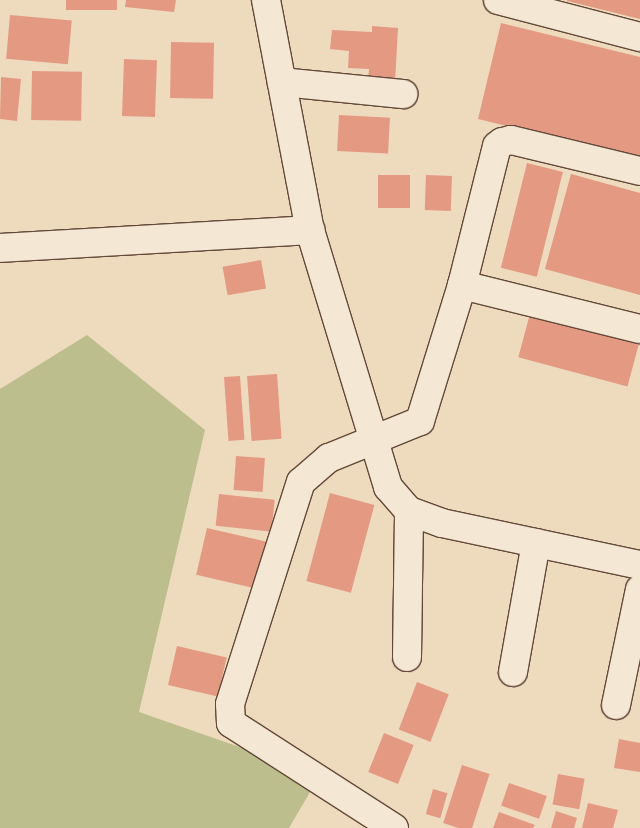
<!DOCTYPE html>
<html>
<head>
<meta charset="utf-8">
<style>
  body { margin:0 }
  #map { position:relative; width:640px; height:828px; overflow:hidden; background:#eedabd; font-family:Cardo,serif }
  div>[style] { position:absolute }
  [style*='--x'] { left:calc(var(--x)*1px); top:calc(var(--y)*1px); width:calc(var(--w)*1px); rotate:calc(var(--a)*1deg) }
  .green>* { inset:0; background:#bcbe8e }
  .building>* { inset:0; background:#e49983; transform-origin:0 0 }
  .roads { filter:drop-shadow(1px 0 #634939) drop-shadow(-1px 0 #634939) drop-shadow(0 1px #634939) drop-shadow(0 -1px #634939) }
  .minor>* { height:28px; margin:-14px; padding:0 14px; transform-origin:14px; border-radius:14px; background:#f4e7d4 }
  span { translate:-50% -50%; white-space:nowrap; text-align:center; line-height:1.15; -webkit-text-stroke:4px #f4e7d4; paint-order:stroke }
</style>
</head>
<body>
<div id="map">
  <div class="green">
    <i style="clip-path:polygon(87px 335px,205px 430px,139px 712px,320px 775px,289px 828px,0 828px,0 389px)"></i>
  </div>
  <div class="building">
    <i style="left:66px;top:0;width:51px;height:10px"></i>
    <i style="clip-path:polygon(126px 0,176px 0,174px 12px,125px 7px)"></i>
    <i style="clip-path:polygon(567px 0,640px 0,640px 19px,567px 1px)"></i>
    <i style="left:10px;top:15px;width:62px;height:44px;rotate:5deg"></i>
    <i style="clip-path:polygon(501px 23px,640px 57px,640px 158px,478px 119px)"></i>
    <i style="clip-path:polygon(372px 26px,398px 28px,395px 83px,368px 81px,369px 69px,348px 68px,349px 51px,330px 49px,332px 30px,372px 32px)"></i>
    <i style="left:171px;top:42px;width:43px;height:56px;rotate:1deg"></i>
    <i style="left:124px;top:59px;width:33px;height:57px;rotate:2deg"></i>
    <i style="left:32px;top:71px;width:50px;height:49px;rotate:1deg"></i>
    <i style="clip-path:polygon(1px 77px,21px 79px,17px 121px,0 119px)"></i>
    <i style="left:339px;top:115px;width:51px;height:36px;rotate:3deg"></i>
    <i style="left:527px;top:163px;width:37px;height:108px;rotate:14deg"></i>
    <i style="clip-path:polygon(571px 174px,640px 193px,640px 295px,545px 269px)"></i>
    <i style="left:378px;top:175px;width:32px;height:33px"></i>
    <i style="left:426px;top:175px;width:26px;height:35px;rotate:2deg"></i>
    <i style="left:261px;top:260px;width:29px;height:39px;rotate:80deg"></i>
    <i style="left:531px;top:310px;width:113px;height:49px;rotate:15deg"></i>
    <i style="left:277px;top:374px;width:65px;height:30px;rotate:86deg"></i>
    <i style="left:240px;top:376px;width:64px;height:16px;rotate:86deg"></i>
    <i style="left:236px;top:456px;width:29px;height:34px;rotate:4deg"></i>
    <i style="left:330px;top:493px;width:46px;height:91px;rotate:15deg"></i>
    <i style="left:219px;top:494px;width:56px;height:32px;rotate:6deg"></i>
    <i style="left:207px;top:528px;width:61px;height:48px;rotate:13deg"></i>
    <i style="left:177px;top:646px;width:51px;height:40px;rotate:13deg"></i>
    <i style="left:417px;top:682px;width:34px;height:51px;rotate:21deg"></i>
    <i style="left:384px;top:733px;width:32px;height:42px;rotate:22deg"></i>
    <i style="clip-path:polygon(619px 739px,640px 743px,640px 772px,614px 768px)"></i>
    <i style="left:462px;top:765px;width:29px;height:61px;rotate:18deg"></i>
    <i style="left:558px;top:774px;width:27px;height:31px;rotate:10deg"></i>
    <i style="left:509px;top:783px;width:40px;height:24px;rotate:19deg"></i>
    <i style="left:433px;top:789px;width:15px;height:26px;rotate:16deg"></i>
    <i style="clip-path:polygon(588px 803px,618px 810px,613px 828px,582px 828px)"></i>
    <i style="clip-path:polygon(556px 811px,577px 818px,574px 828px,551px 828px)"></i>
    <i style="clip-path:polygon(499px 812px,535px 825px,533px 828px,493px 828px)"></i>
  </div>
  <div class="roads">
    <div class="minor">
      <i style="--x:266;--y:0;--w:234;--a:79.2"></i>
      <i style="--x:310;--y:230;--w:269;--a:73.1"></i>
      <i style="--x:388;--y:487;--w:32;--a:49"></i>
      <i style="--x:409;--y:511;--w:35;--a:20"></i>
      <i style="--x:442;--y:523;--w:202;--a:12"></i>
      <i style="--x:498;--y:0;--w:147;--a:14.6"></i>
      <i style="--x:282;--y:82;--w:122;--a:5.7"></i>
      <i style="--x:640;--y:171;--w:133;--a:-166.5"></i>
      <i style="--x:511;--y:140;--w:9;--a:167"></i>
      <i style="--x:502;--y:142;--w:6;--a:141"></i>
      <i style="--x:497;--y:146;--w:143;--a:104.1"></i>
      <i style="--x:462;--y:285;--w:183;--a:13.9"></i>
      <i style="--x:0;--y:248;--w:311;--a:-3.3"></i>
      <i style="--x:407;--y:657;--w:146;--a:-89.2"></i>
      <i style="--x:513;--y:672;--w:131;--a:-79.9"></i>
      <i style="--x:616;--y:705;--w:118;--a:-78.3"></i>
      <i style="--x:394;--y:828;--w:194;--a:-147.2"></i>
      <i style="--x:231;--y:723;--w:19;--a:-93"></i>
      <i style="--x:230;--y:704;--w:233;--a:-72.3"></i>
      <i style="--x:301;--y:482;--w:37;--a:-41"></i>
      <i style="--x:329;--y:458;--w:98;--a:-22.1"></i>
      <i style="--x:420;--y:421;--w:142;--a:-72.8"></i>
    </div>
  </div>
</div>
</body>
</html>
